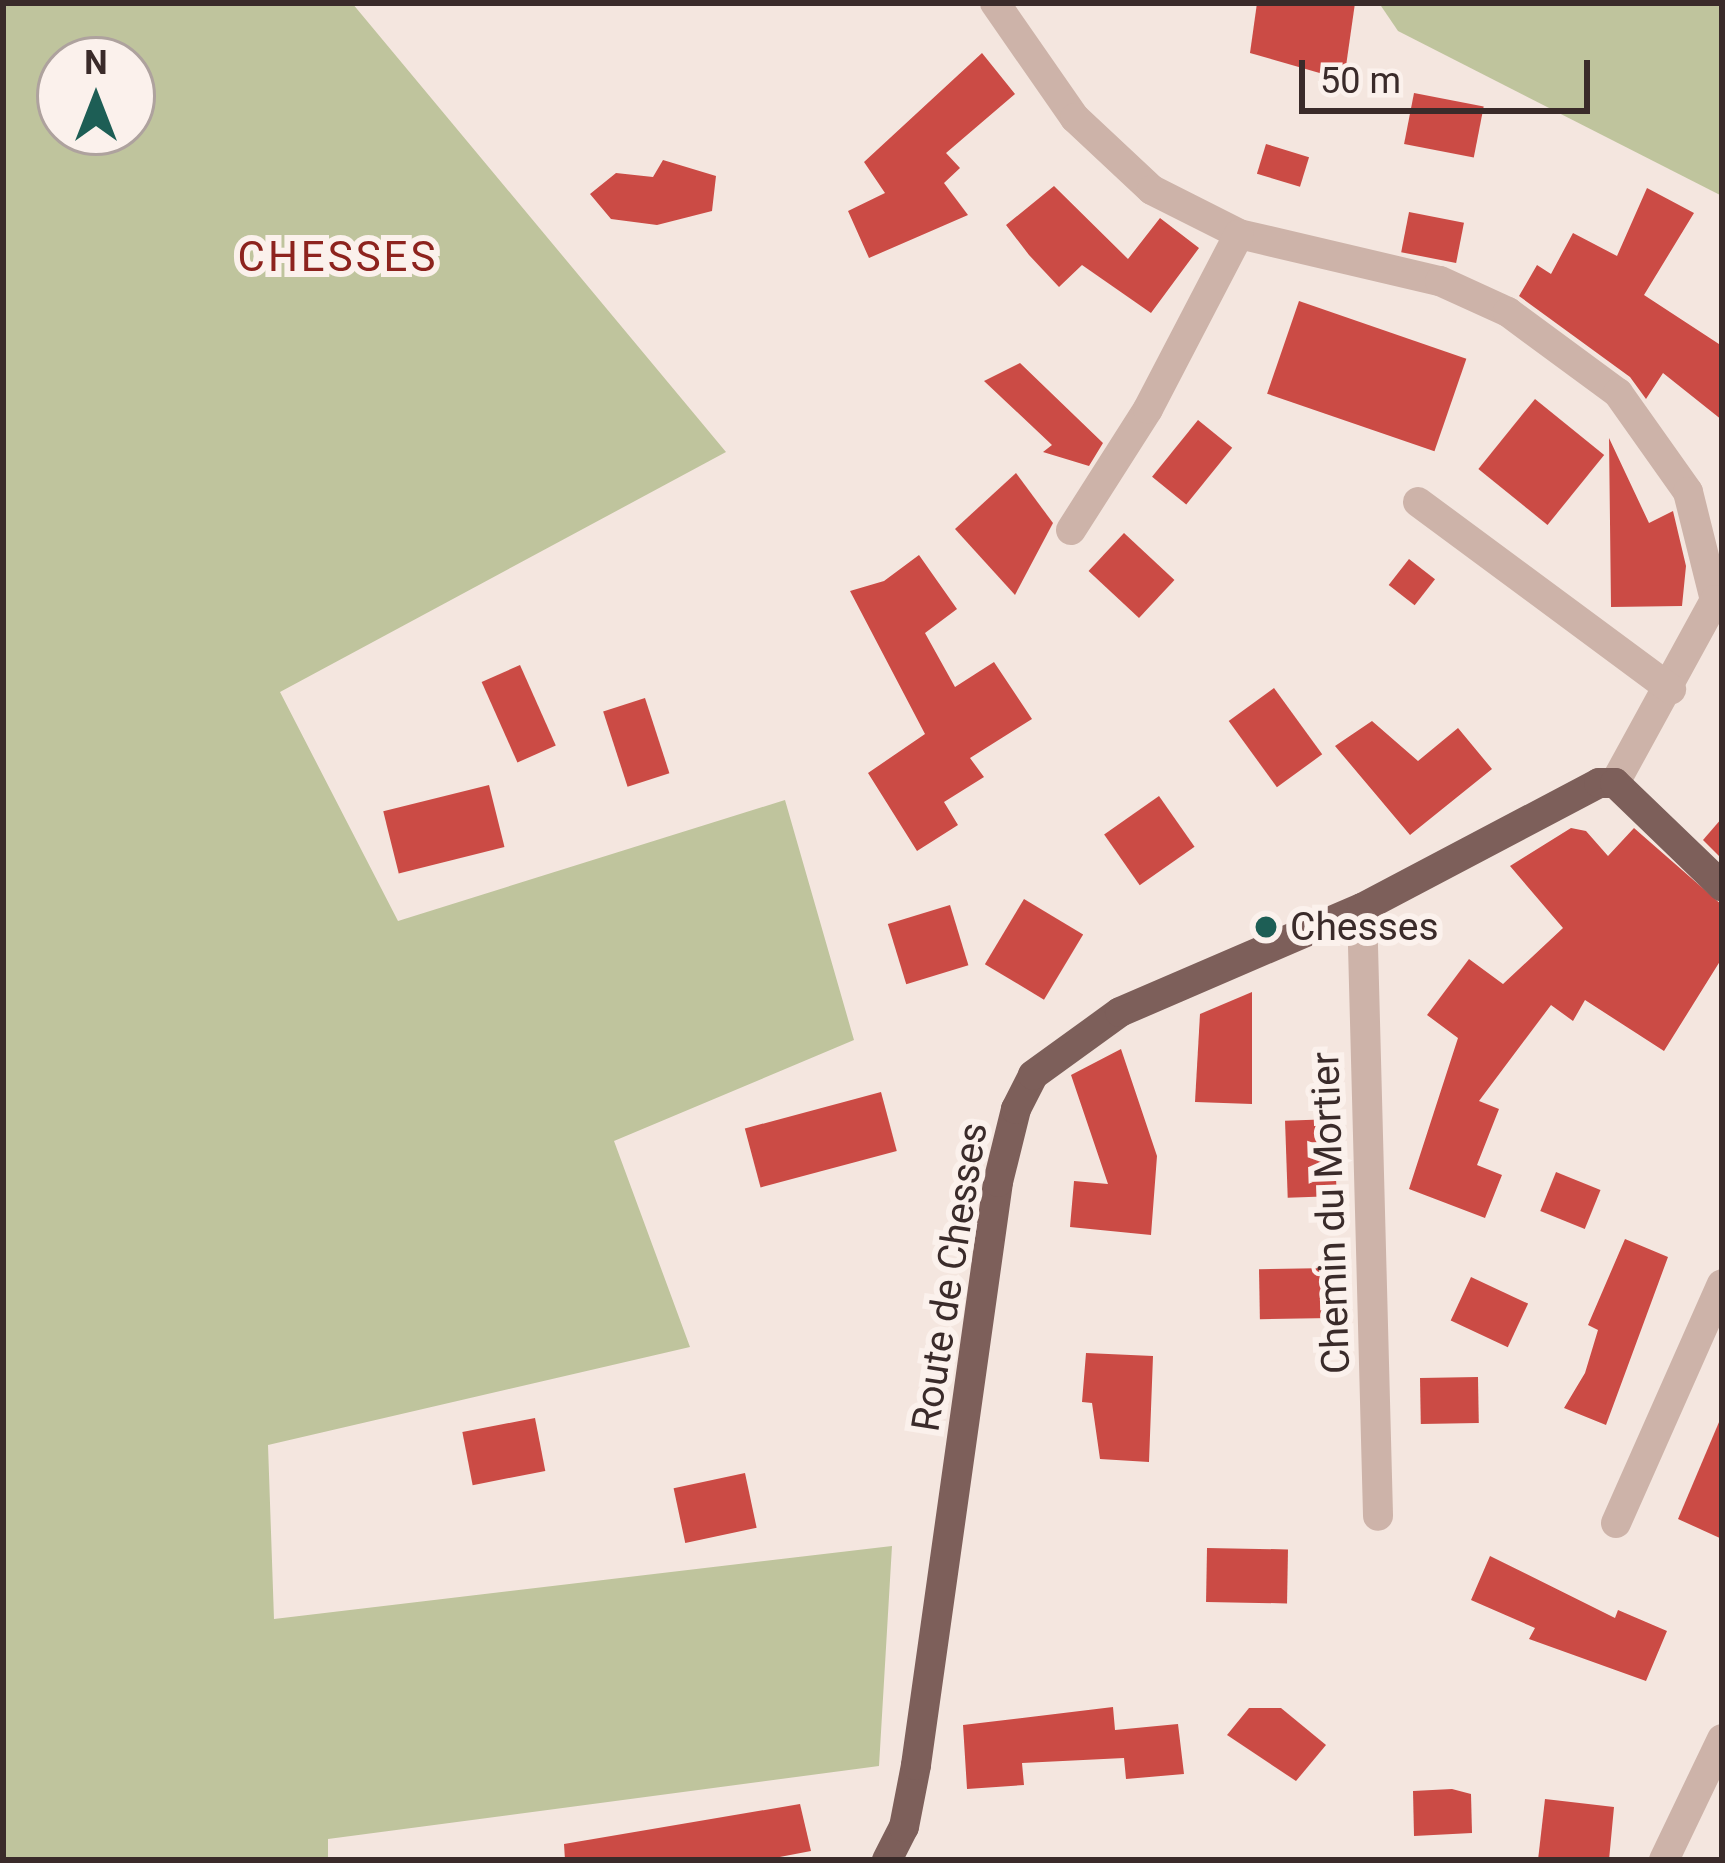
<!DOCTYPE html>
<html>
<head>
<meta charset="utf-8">
<style>
  body { margin:0 }
  #map { position:relative; width:1725px; height:1863px; overflow:hidden; background:#f4e6df; font-family:Roboto,sans-serif }
  div>[style] { position:absolute }
  [style*='--x'] { left:calc(var(--x)*1px); top:calc(var(--y)*1px); width:calc(var(--w)*1px); rotate:calc(var(--a)*1deg) }
  .green>* { inset:0; background:#bfc49d }
  .building>* { inset:0; background:#cb4b45; transform-origin:0 0 }
  .minor>* { height:30px; margin:-15px; padding:0 15px; transform-origin:15px; border-radius:15px; background:#cdb3a9 }
  .major>* { height:30px; margin:-15px; padding:0 15px; transform-origin:15px; border-radius:15px; background:#7d5f5a }
  .dots>* { width:33px; height:33px; translate:-50% -50%; box-sizing:border-box; border:6px solid #fbf1ec; border-radius:50% }
  span { translate:-50% -50%; white-space:nowrap; text-align:center; line-height:1.15; -webkit-text-stroke:12px #fbf1ec; paint-order:stroke }
  .poi-label { font-size:39px; color:#3a2b2a }
  .left { translate:0 -50%; text-align:left }
  .street-label { font-size:39px; color:#3a2b2a }
  .neighbourhood-label { font-size:42px; color:#8d231e; letter-spacing:3px }
  .frame { position:absolute; inset:0; border:6px solid #3a2b2a; pointer-events:none }
  .north { position:absolute; left:36px; top:36px; width:120px; height:120px; box-sizing:border-box; background:#fbf1ec; border:3px solid #aea29e; border-radius:50%; rotate:0deg; font-size:33px; font-weight:700; line-height:48px; text-align:center; color:#3a2b2a }
  .north::after { content:''; display:block; margin:auto; width:42px; height:54px; background:#1d5e55; clip-path:polygon(50% 0,100% 100%,50% 72%,0 100%) }
  .scale { position:absolute; left:1299px; top:60px; width:291px; height:54px; box-sizing:border-box; border:6px solid #3a2b2a; border-top:0; padding-left:15px; font-size:36px; line-height:42px; white-space:nowrap; color:#3a2b2a; -webkit-text-stroke:9px #fbf1ec; paint-order:stroke }
</style>
</head>
<body>
<div id="map">
  <div class="green">
    <i style="clip-path:polygon(evenodd,3px 3px,352px 3px,726px 452px,280px 692px,398px 921px,785px 800px,854px 1040px,614px 1141px,690px 1347px,268px 1445px,274px 1619px,892px 1546px,879px 1766px,328px 1839px,328px 1860px,3px 1860px,3px 3px,60px 60px,132px 60px,132px 132px,60px 132px,60px 60px)"></i>
    <i style="clip-path:polygon(1379px 3px,1722px 3px,1722px 196px,1398px 31px)"></i>
  </div>
  <div class="building">
    <i style="clip-path:polygon(1257px 3px,1355px 3px,1344px 80px,1250px 53px)"></i>
    <i style="clip-path:polygon(982px 53px,1015px 94px,946px 153px,960px 168px,944px 183px,968px 215px,869px 258px,848px 211px,885px 193px,864px 162px)"></i>
    <i style="left:1414px;top:93px;width:71px;height:52px;rotate:11deg"></i>
    <i style="left:1266px;top:144px;width:45px;height:31px;rotate:17deg"></i>
    <i style="clip-path:polygon(663px 160px,716px 176px,712px 211px,657px 225px,611px 219px,590px 194px,616px 173px,653px 177px)"></i>
    <i style="clip-path:polygon(1054px 186px,1128px 259px,1160px 218px,1199px 248px,1151px 313px,1082px 265px,1059px 287px,1029px 255px,1006px 225px)"></i>
    <i style="clip-path:polygon(1647px 188px,1694px 213px,1644px 295px,1722px 346px,1722px 420px,1663px 373px,1646px 399px,1630px 377px,1519px 296px,1537px 265px,1551px 274px,1573px 233px,1617px 256px)"></i>
    <i style="left:1409px;top:212px;width:56px;height:41px;rotate:11deg"></i>
    <i style="left:1299px;top:301px;width:177px;height:98px;rotate:19deg"></i>
    <i style="clip-path:polygon(1020px 363px,1103px 443px,1089px 466px,1043px 452px,1052px 445px,984px 381px)"></i>
    <i style="left:1535px;top:399px;width:89px;height:90px;rotate:39deg"></i>
    <i style="left:1198px;top:420px;width:44px;height:73px;rotate:39deg"></i>
    <i style="clip-path:polygon(1609px 438px,1649px 523px,1673px 511px,1686px 566px,1682px 606px,1611px 607px)"></i>
    <i style="clip-path:polygon(1016px 473px,1053px 523px,1015px 595px,955px 529px)"></i>
    <i style="left:1124px;top:533px;width:69px;height:52px;rotate:43deg"></i>
    <i style="clip-path:polygon(919px 555px,957px 609px,925px 633px,955px 687px,994px 662px,1032px 719px,970px 758px,984px 777px,944px 802px,958px 825px,917px 851px,868px 773px,925px 734px,850px 591px,884px 581px)"></i>
    <i style="left:1409px;top:559px;width:33px;height:33px;rotate:38deg"></i>
    <i style="left:520px;top:665px;width:88px;height:42px;rotate:66deg"></i>
    <i style="left:1274px;top:688px;width:82px;height:56px;rotate:54deg"></i>
    <i style="left:645px;top:698px;width:79px;height:44px;rotate:72deg"></i>
    <i style="clip-path:polygon(1372px 721px,1418px 761px,1458px 728px,1492px 769px,1410px 835px,1335px 746px)"></i>
    <i style="left:489px;top:785px;width:64px;height:109px;rotate:76deg"></i>
    <i style="left:1159px;top:796px;width:62px;height:67px;rotate:55deg"></i>
    <i style="clip-path:polygon(1722px 818px,1722px 859px,1703px 840px)"></i>
    <i style="clip-path:polygon(1571px 828px,1586px 831px,1608px 856px,1634px 828px,1722px 905px,1722px 958px,1664px 1051px,1585px 1000px,1573px 1021px,1551px 1005px,1479px 1101px,1499px 1109px,1477px 1165px,1502px 1175px,1485px 1218px,1409px 1189px,1458px 1038px,1427px 1015px,1469px 959px,1503px 984px,1563px 928px,1510px 866px)"></i>
    <i style="left:1024px;top:899px;width:69px;height:76px;rotate:31deg"></i>
    <i style="left:950px;top:905px;width:63px;height:65px;rotate:73deg"></i>
    <i style="clip-path:polygon(1252px 992px,1252px 1104px,1195px 1102px,1200px 1014px)"></i>
    <i style="clip-path:polygon(1121px 1049px,1157px 1156px,1151px 1235px,1070px 1227px,1074px 1181px,1108px 1184px,1071px 1075px)"></i>
    <i style="left:881px;top:1092px;width:61px;height:141px;rotate:75deg"></i>
    <i style="left:1334px;top:1119px;width:77px;height:49px;rotate:88deg"></i>
    <i style="left:1556px;top:1172px;width:48px;height:42px;rotate:22deg"></i>
    <i style="clip-path:polygon(1625px 1239px,1668px 1257px,1606px 1425px,1564px 1408px,1585px 1373px,1598px 1330px,1588px 1325px)"></i>
    <i style="left:1331px;top:1268px;width:50px;height:72px;rotate:89deg"></i>
    <i style="left:1471px;top:1277px;width:63px;height:48px;rotate:25deg"></i>
    <i style="clip-path:polygon(1086px 1353px,1153px 1356px,1149px 1462px,1100px 1459px,1092px 1403px,1082px 1402px)"></i>
    <i style="left:1478px;top:1377px;width:46px;height:58px;rotate:89deg"></i>
    <i style="clip-path:polygon(1722px 1415px,1722px 1539px,1678px 1519px)"></i>
    <i style="left:535px;top:1418px;width:54px;height:74px;rotate:79deg"></i>
    <i style="left:745px;top:1473px;width:56px;height:73px;rotate:78deg"></i>
    <i style="left:1207px;top:1548px;width:81px;height:54px;rotate:1deg"></i>
    <i style="clip-path:polygon(1490px 1556px,1615px 1618px,1618px 1610px,1667px 1631px,1646px 1681px,1529px 1639px,1535px 1628px,1471px 1600px)"></i>
    <i style="clip-path:polygon(1113px 1707px,1115px 1730px,1178px 1724px,1184px 1774px,1126px 1779px,1124px 1758px,1022px 1763px,1024px 1785px,967px 1789px,963px 1725px)"></i>
    <i style="clip-path:polygon(1249px 1708px,1281px 1708px,1326px 1745px,1296px 1781px,1227px 1735px)"></i>
    <i style="clip-path:polygon(1452px 1789px,1471px 1794px,1472px 1833px,1414px 1836px,1413px 1791px)"></i>
    <i style="clip-path:polygon(1545px 1799px,1614px 1807px,1609px 1860px,1538px 1860px)"></i>
    <i style="clip-path:polygon(800px 1804px,811px 1851px,764px 1860px,565px 1860px,564px 1844px)"></i>
  </div>
  <div class="minor">
    <i style="--x:995;--y:3;--w:140;--a:55.2"></i>
    <i style="--x:1075;--y:118;--w:105;--a:43.1"></i>
    <i style="--x:1152;--y:190;--w:97;--a:26.8"></i>
    <i style="--x:1239;--y:234;--w:206;--a:13.2"></i>
    <i style="--x:1440;--y:281;--w:75;--a:24.5"></i>
    <i style="--x:1508;--y:312;--w:137;--a:36.4"></i>
    <i style="--x:1618;--y:393;--w:121;--a:54.7"></i>
    <i style="--x:1688;--y:492;--w:111;--a:76"></i>
    <i style="--x:1715;--y:600;--w:209;--a:118.7"></i>
    <i style="--x:1418;--y:502;--w:315;--a:36.5"></i>
    <i style="--x:1071;--y:530;--w:143;--a:-57.5"></i>
    <i style="--x:1148;--y:409;--w:197;--a:-62.5"></i>
    <i style="--x:1362;--y:908;--w:608;--a:88.49"></i>
    <i style="--x:1616;--y:1523;--w:261;--a:-66.1"></i>
    <i style="--x:1664;--y:1860;--w:134;--a:-64.4"></i>
  </div>
  <div class="major">
    <i style="--x:887;--y:1860;--w:37;--a:-63"></i>
    <i style="--x:904;--y:1827;--w:63;--a:-79"></i>
    <i style="--x:916;--y:1765;--w:589;--a:-81.99"></i>
    <i style="--x:998;--y:1182;--w:75;--a:-76.1"></i>
    <i style="--x:1016;--y:1109;--w:38;--a:-63"></i>
    <i style="--x:1033;--y:1075;--w:107;--a:-35.9"></i>
    <i style="--x:1120;--y:1012;--w:263;--a:-23.3"></i>
    <i style="--x:1362;--y:908;--w:268;--a:-27.8"></i>
    <i style="--x:1599;--y:783;--w:16;--a:0"></i>
    <i style="--x:1615;--y:783;--w:149;--a:43.9"></i>
  </div>
  <div class="dots">
    <i style="left:1266px;top:927px;background:#1d5e55"></i>
  </div>
  <div class="poi-label">
    <span class="left" style="left:1290px;top:927px">Chesses</span>
  </div>
  <div class="street-label">
    <span style="left:1331px;top:1213px;rotate:-92deg">Chemin du Mortier</span>
    <span style="left:950px;top:1277px;rotate:-81deg">Route de Chesses</span>
  </div>
  <div class="neighbourhood-label">
    <span style="left:338px;top:257px">CHESSES</span>
  </div>
  <div class="frame"></div>
  <div class="north">N</div>
  <div class="scale">50 m</div>
</div>
</body>
</html>
